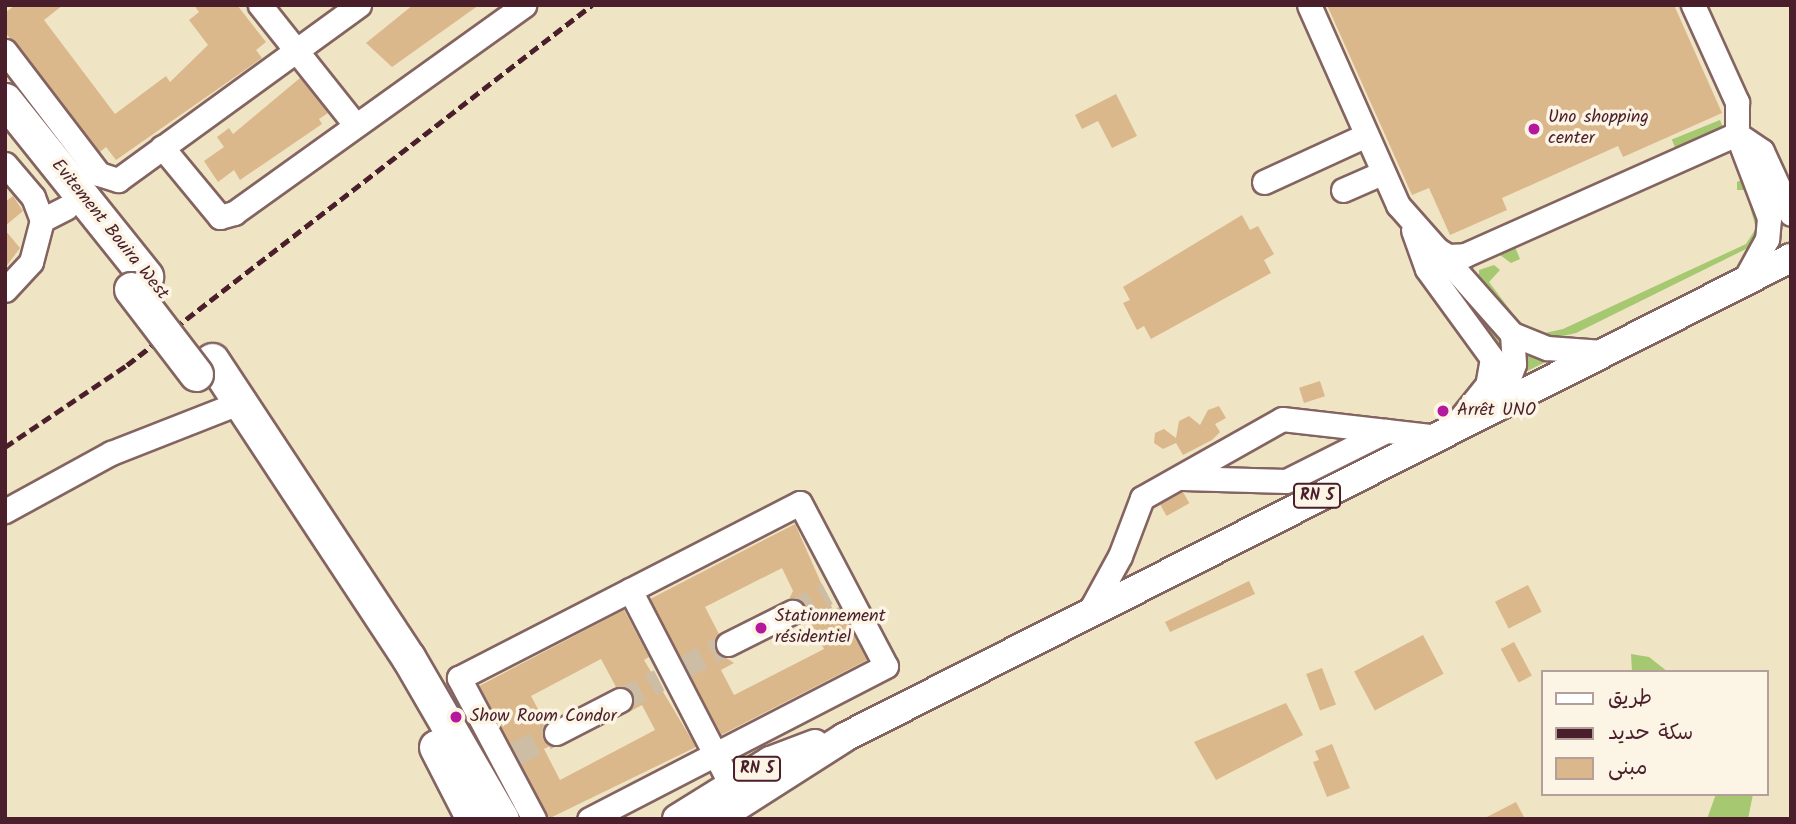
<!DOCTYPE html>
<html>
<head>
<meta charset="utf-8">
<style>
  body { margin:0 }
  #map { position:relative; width:1796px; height:824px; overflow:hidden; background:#efe4c4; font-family:Kalam,"Playpen Sans Arabic",sans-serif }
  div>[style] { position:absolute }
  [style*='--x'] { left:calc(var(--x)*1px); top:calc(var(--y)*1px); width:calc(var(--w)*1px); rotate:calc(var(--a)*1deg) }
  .green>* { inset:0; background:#a6c870; transform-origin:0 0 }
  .building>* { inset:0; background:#dbb88b; transform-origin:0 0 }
  .minor-tunnel>* { height:23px; margin-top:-11.5px; transform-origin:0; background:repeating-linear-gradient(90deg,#cebda5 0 23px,transparent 0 34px) }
  .roads { filter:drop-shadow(2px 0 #846461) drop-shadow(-2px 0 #846461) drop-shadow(0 2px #846461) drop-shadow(0 -2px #846461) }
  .minor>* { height:23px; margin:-11.5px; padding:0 11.5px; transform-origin:11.5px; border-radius:11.5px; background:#fff }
  .major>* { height:28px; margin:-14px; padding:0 14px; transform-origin:14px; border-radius:14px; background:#fff }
  .highway>* { height:33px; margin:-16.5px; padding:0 16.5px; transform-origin:16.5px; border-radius:16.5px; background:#fff }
  .rail>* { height:5px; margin-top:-2.5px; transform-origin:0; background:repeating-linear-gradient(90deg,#4a1f2b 0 10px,transparent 0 15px) }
  .bridges { filter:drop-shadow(2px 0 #846461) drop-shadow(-2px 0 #846461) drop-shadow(0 2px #846461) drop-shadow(0 -2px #846461) }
  .highway-bridge>* { height:33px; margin:-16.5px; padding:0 16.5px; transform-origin:16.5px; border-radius:16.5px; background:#fff }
  .dots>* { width:19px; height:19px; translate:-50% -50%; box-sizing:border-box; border:4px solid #fcf5e5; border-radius:50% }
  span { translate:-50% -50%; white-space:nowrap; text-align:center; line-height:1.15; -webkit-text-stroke:7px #fcf5e5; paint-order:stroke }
  .shield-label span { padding:2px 5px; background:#fcf5e5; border:2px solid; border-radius:5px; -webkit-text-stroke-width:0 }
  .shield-label { font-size:16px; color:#4a1f2b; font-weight:700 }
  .poi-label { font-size:18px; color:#4a1f2b }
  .left { translate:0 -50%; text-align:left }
  .street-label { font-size:18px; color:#4a1f2b }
  .frame { position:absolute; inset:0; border:7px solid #4a1f2b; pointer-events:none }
  .legend { position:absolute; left:1541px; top:670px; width:228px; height:126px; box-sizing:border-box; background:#fcf5e5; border:2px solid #b59f9b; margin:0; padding:9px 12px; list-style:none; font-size:21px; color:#4a1f2b }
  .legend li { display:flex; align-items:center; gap:14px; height:35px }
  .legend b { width:35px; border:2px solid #b59f9b }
</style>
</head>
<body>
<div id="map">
  <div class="green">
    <i style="left:1720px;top:120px;width:11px;height:52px;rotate:68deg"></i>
    <i style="clip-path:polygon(1745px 178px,1761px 226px,1750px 247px,1576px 333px,1554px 338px,1518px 326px,1479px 282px,1479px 270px,1494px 265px,1500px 270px,1489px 282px,1520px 323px,1545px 333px,1563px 329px,1746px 244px,1756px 228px,1745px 190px,1737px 190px,1737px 182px)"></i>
    <i style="clip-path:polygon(1512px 240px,1520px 259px,1511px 263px,1496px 252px)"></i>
    <i style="clip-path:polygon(1479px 312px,1502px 339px,1505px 366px,1473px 320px)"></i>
    <i style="clip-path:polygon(1524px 348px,1556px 357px,1517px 376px)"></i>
    <i style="clip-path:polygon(1631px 654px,1649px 657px,1668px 672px,1632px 672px)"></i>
    <i style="clip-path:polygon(1716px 794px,1753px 794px,1748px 819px,1707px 819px)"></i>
  </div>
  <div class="building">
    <i style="clip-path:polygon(15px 5px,63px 5px,44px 20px,115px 114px,166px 76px,170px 82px,208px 45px,189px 20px,199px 12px,194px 5px,237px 5px,266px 42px,256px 50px,262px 58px,116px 160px,106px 147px,100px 152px,5px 32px,5px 13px)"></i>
    <i style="clip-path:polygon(413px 5px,479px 5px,392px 67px,366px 43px)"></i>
    <i style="clip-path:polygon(1327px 5px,1674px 5px,1722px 113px,1623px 157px,1618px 146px,1502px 198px,1507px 210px,1450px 235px,1429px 188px,1412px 195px)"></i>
    <i style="clip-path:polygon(300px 78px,328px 113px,319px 119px,322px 124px,240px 180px,234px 170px,218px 182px,204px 161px,224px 147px,217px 137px,229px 128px,233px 134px)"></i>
    <i style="clip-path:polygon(1116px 94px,1137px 136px,1112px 148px,1098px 121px,1082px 129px,1075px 115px)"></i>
    <i style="clip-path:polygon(13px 196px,23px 211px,5px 226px,5px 202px)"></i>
    <i style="clip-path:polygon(1242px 215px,1250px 230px,1258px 226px,1274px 254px,1264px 260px,1271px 273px,1151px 339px,1144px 326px,1137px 330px,1123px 303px,1130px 300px,1123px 287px)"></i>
    <i style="clip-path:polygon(5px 230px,20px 248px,5px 268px)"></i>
    <i style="left:1320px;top:381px;width:16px;height:22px;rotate:72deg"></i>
    <i style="clip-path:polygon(1219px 406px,1226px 418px,1215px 424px,1220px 432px,1212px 440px,1183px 455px,1176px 443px,1163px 449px,1154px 443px,1155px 433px,1164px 429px,1176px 438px,1179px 421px,1189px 416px,1200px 425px,1208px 410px)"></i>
    <i style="left:1183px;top:492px;width:13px;height:26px;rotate:61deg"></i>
    <i style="clip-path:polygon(evenodd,795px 524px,833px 610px,839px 607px,867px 660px,721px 735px,650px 599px,795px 524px,782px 568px,793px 591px,789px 599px,805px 606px,801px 623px,809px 619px,824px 649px,734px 695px,721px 670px,734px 663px,716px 651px,719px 634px,705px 607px,782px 568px)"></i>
    <i style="clip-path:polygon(1249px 581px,1255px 594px,1170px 632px,1165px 622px)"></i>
    <i style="left:1528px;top:585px;width:30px;height:37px;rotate:63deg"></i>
    <i style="clip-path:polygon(evenodd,624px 610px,649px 657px,644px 660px,696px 747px,548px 819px,479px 686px,624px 610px,601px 659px,616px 687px,632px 693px,629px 712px,642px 705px,655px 730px,560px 780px,544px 749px,550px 746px,543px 739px,546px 724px,531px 696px,601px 659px)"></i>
    <i style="left:1423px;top:635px;width:44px;height:78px;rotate:62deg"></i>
    <i style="left:1514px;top:642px;width:38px;height:15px;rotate:62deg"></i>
    <i style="left:1322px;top:668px;width:39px;height:17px;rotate:69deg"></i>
    <i style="clip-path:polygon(1286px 703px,1303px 735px,1216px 780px,1194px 742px)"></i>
    <i style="clip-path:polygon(1332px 744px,1350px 788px,1327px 797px,1313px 762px,1319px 760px,1315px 751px)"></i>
    <i style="clip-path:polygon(1516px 802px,1525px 819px,1483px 819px)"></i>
  </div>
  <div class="minor-tunnel">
    <i style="--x:792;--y:612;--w:40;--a:-28"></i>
    <i style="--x:682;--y:668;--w:52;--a:-27.6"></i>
    <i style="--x:620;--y:700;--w:44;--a:-27.1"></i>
    <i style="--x:515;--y:754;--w:46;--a:-27.1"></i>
  </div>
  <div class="roads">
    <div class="minor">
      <i style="--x:260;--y:5;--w:151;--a:51.5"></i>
      <i style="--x:1309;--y:5;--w:219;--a:66"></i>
      <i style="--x:1398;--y:205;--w:172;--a:48.5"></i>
      <i style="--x:1512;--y:334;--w:30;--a:86"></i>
      <i style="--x:1514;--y:364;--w:44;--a:110.1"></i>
      <i style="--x:5;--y:51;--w:155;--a:52.6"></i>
      <i style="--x:99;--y:174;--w:20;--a:18"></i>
      <i style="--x:118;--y:180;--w:298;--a:-36"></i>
      <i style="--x:1737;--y:134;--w:90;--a:69.1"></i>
      <i style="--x:1769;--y:218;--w:21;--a:95"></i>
      <i style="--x:1767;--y:239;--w:48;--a:118.7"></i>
      <i style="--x:1737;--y:134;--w:30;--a:34"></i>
      <i style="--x:1762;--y:151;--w:69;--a:65.3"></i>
      <i style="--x:162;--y:147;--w:91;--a:50.4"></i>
      <i style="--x:220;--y:217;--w:15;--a:-16"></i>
      <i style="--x:234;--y:213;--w:357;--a:-35.6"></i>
      <i style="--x:5;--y:164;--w:43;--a:49.7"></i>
      <i style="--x:33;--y:197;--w:25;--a:69"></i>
      <i style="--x:42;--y:220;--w:43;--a:104.7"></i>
      <i style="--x:31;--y:262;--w:38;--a:133"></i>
      <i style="--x:1264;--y:182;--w:112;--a:-24.7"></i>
      <i style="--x:1343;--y:190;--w:43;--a:-23.6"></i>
      <i style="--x:42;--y:220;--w:27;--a:-27"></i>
      <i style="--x:1413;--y:230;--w:41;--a:70.3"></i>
      <i style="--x:1427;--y:269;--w:110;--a:53.9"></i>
      <i style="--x:1492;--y:358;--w:27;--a:100"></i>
      <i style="--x:1487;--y:385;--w:51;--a:128.7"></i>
      <i style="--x:1435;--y:248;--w:15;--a:32"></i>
      <i style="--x:1448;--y:256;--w:17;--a:-3"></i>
      <i style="--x:1465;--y:255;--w:298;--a:-24"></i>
      <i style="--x:1737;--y:134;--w:32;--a:-90"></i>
      <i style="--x:1737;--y:102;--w:107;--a:-114.4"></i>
      <i style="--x:1512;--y:334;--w:38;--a:22"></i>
      <i style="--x:1547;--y:348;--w:56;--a:4.1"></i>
      <i style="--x:1183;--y:478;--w:103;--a:1.7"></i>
      <i style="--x:1286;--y:481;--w:112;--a:-26.6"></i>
      <i style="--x:5;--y:511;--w:121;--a:-28.7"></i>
      <i style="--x:111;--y:453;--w:143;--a:-21.4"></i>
      <i style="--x:630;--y:590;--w:217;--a:62.6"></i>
      <i style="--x:1087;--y:616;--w:68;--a:-61.2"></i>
      <i style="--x:1120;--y:556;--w:62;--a:-69.2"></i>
      <i style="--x:1142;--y:498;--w:161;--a:-29.4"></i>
      <i style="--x:1282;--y:419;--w:151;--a:6.5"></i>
      <i style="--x:728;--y:644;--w:72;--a:-26.6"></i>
      <i style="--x:556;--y:733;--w:72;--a:-27.3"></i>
      <i style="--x:534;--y:819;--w:160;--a:-118"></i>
      <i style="--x:459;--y:678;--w:383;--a:-27.2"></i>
      <i style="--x:800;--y:503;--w:184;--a:62.2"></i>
      <i style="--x:886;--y:666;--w:334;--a:152.7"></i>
    </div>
    <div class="major">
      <i style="--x:677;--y:819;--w:110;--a:-31.9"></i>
      <i style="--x:770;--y:761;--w:48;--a:-20.7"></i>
      <i style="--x:717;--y:819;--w:152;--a:-32.6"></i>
      <i style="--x:845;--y:737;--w:1060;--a:-26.86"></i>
    </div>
    <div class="highway">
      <i style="--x:5;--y:100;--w:226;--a:51.3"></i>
      <i style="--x:212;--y:360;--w:356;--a:56.6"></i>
      <i style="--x:408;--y:657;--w:187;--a:59.9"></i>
      <i style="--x:436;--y:747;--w:81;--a:62.8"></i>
    </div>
  </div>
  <div class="rail">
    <i style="--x:5;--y:447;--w:147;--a:-33.9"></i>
    <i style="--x:127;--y:365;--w:588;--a:-37.75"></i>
  </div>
  <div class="bridges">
    <div class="highway-bridge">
      <i style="--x:131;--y:289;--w:107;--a:52.6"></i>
    </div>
  </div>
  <div class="dots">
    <i style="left:1534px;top:129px;background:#b5179e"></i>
    <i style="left:1443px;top:411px;background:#b5179e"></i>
    <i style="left:761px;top:628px;background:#b5179e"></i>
    <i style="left:456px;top:717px;background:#b5179e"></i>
  </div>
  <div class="shield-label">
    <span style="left:1317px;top:496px">RN 5</span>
    <span style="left:757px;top:769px">RN 5</span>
  </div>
  <div class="poi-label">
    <span class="left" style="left:1548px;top:129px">Uno shopping<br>center</span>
    <span class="left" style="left:1457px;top:411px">Arrêt UNO</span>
    <span class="left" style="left:775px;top:628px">Stationnement<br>résidentiel</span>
    <span class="left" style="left:470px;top:717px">Show Room Condor</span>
  </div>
  <div class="street-label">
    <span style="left:109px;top:230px;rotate:51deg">Evitement Bouira West</span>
  </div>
  <div class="frame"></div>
  <ul class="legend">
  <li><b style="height:9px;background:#fff"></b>طريق</li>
  <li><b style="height:9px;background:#4a1f2b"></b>سكة حديد</li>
  <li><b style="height:19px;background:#dbb88b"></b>مبنى</li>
  </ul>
</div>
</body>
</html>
